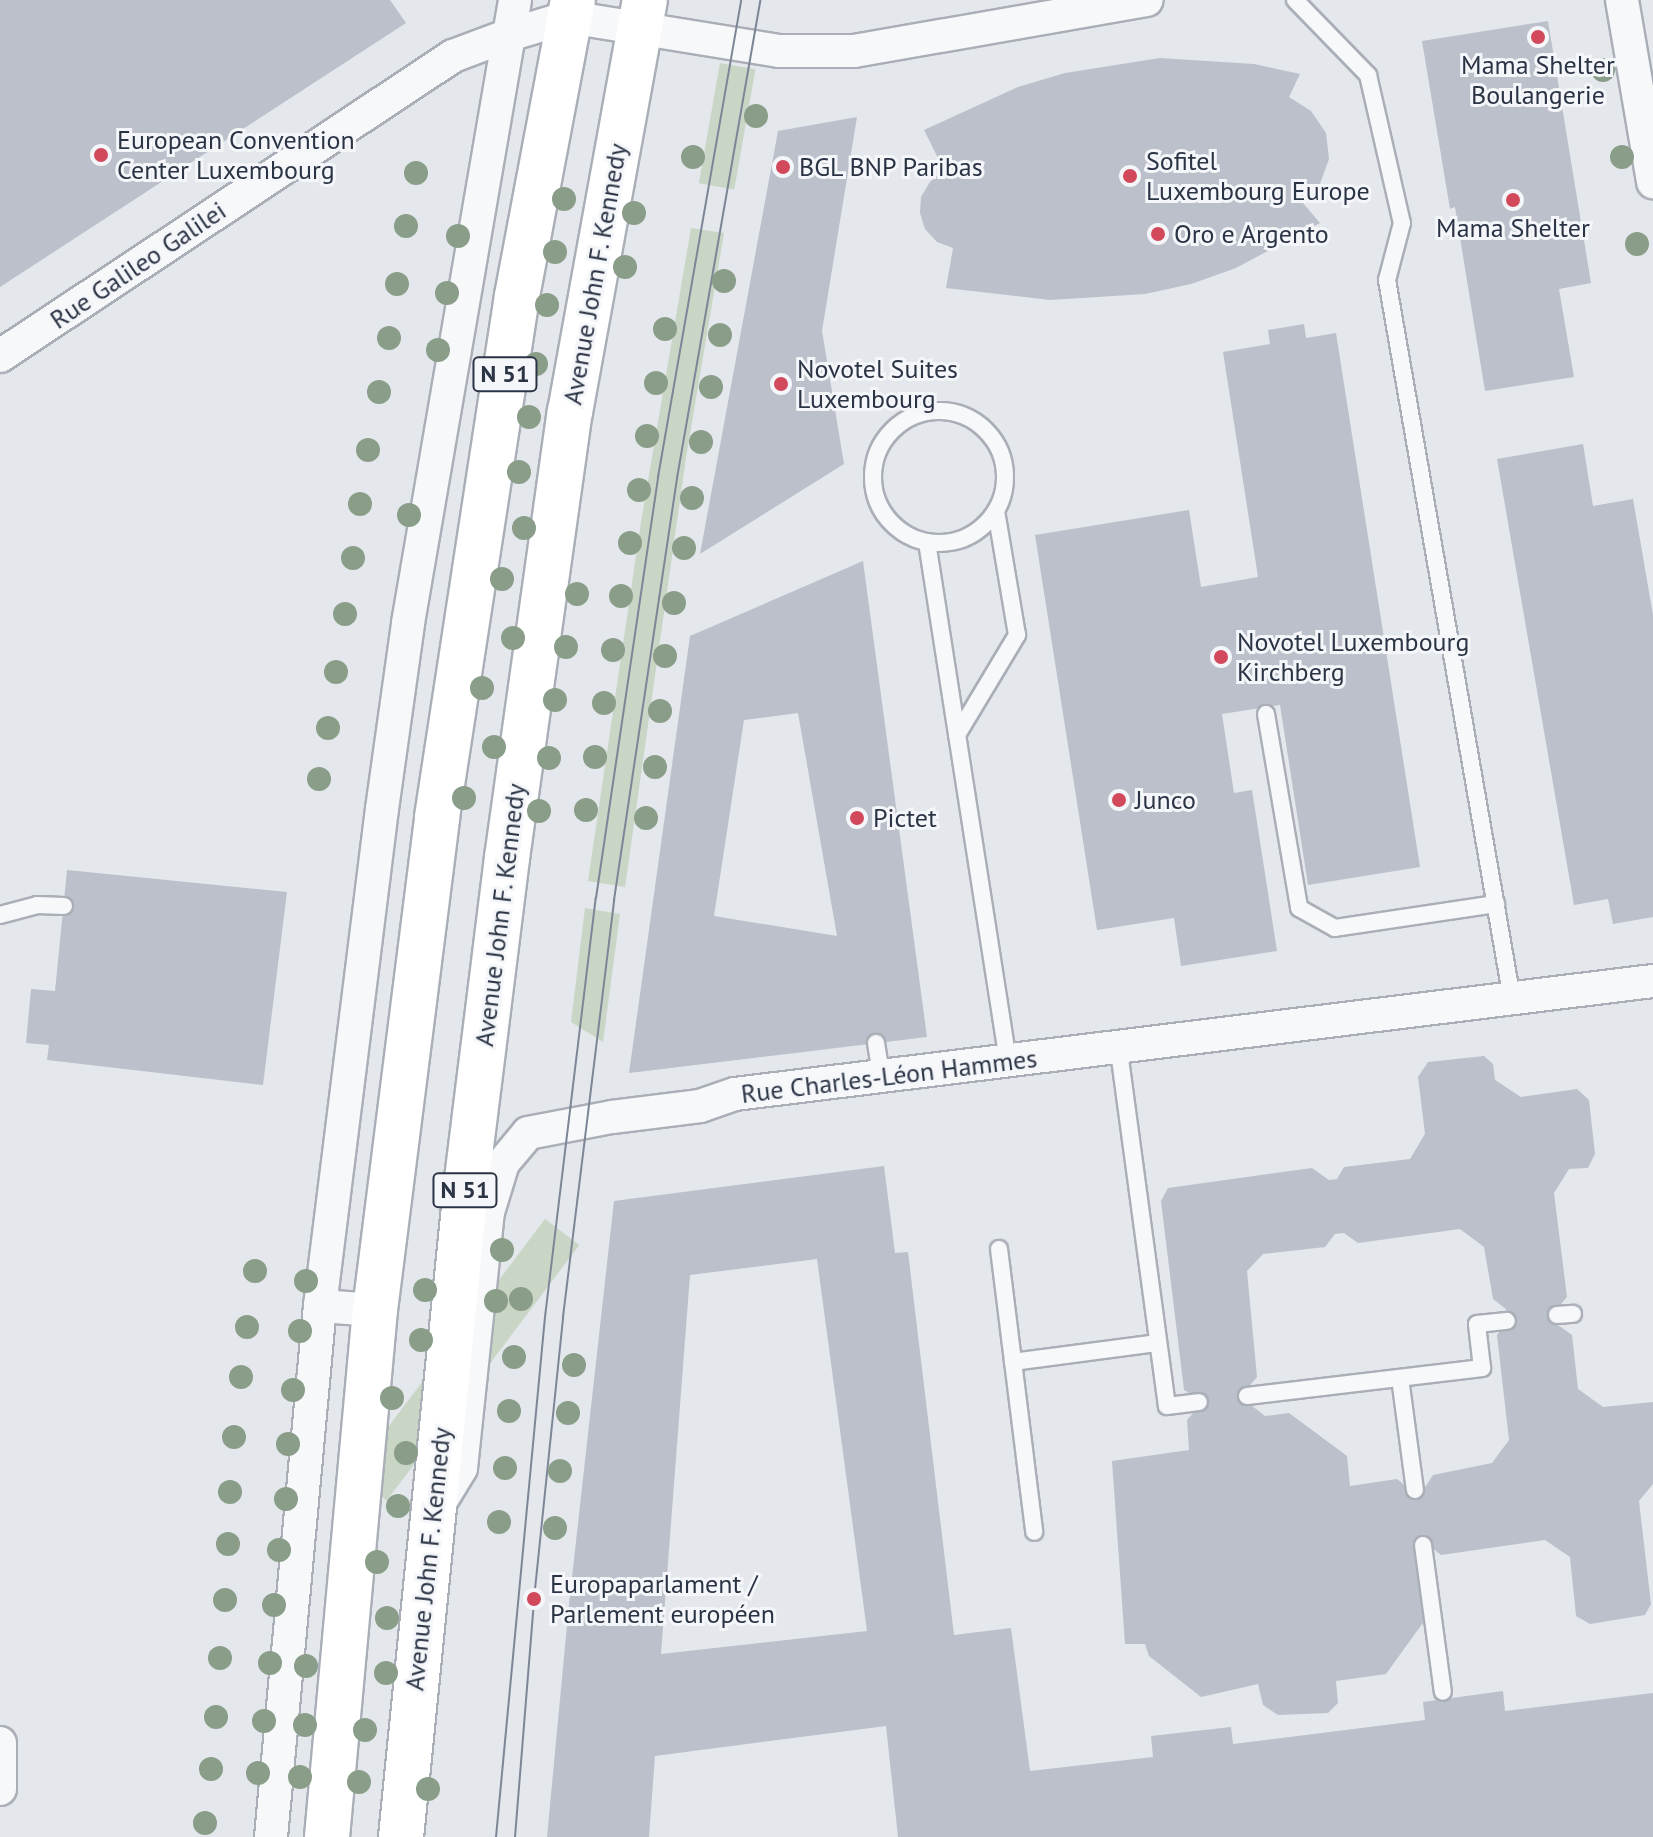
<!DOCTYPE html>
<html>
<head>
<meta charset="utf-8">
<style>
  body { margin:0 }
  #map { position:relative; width:1653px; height:1837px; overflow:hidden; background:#e4e7ec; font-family:"PT Sans",sans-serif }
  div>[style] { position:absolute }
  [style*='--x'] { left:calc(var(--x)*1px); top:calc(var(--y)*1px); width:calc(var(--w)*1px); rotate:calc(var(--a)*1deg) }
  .green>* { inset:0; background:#c9d6c5; transform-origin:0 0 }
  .building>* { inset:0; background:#bbc0ca }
  .roads { filter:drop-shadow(2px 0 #a9aeb7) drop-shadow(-2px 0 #a9aeb7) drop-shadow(0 2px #a9aeb7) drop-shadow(0 -2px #a9aeb7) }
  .service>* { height:16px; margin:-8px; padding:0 8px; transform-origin:8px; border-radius:8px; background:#f7f8fa }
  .service>.ring { margin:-8px; padding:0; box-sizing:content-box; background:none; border:16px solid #f7f8fa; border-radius:50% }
  .minor>* { height:32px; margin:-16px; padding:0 16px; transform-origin:16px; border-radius:16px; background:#f7f8fa }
  .primary>* { height:44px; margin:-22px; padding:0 22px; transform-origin:22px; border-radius:22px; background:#fff }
  .tram>* { height:2px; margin:-1px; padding:0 1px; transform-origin:1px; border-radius:1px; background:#7d8696 }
  .trees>* { width:24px; height:24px; margin:-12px; border-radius:50%; background:#899d89 }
  .dots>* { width:22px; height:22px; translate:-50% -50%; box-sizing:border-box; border:4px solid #f4f6f9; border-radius:50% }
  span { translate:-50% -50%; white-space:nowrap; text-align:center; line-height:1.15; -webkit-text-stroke:6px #f4f6f9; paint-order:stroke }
  .shield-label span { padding:2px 6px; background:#f4f6f9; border:2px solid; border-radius:6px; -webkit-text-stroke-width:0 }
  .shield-label { font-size:24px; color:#2b3445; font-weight:700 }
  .poi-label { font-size:26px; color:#2b3445 }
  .left { translate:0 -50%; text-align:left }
  .street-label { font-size:26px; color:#2b3445 }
</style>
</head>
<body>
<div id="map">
  <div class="green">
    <i style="left:720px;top:63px;width:36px;height:122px;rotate:10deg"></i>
    <i style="clip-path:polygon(691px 228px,724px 233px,686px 458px,625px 887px,588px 881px,641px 522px)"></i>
    <i style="clip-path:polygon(585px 908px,620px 914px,603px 1042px,571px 1022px)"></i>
    <i style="left:545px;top:1219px;width:43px;height:320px;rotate:37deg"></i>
  </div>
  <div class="building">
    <i style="clip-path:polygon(0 0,390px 0,406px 23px,0 287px)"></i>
    <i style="clip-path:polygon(1548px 21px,1591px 283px,1559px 289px,1574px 377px,1485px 391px,1455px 207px,1450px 209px,1422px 41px)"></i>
    <i style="clip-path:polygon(1160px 58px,1254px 64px,1300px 74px,1289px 97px,1311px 111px,1326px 133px,1329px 159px,1320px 184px,1303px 203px,1320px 223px,1236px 268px,1191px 284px,1145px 294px,1050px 300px,946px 288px,953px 248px,937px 242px,925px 229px,920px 213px,921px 197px,930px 182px,944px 170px,924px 130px,1018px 87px,1065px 73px)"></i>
    <i style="clip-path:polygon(857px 117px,822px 331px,844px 464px,700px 554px,778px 131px)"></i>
    <i style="clip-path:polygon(1304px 324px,1306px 338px,1336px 333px,1420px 867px,1308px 885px,1280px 705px,1222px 714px,1234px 793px,1252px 790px,1277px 951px,1181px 966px,1174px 918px,1097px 930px,1035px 535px,1189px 510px,1201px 587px,1258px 577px,1223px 352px,1270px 344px,1268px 330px)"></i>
    <i style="clip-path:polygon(1583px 444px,1593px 506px,1633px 499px,1653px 615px,1653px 917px,1613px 924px,1608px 899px,1574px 905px,1497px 459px)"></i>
    <i style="clip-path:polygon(evenodd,863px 561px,927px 1037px,629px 1073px,690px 636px,863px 561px,798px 713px,837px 936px,714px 916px,744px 720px,798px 713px)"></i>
    <i style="clip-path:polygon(67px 870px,287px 892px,263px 1085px,47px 1060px,49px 1045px,26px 1043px,31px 989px,55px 991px)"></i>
    <i style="clip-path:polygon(evenodd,1484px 1056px,1493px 1064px,1495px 1080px,1521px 1097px,1577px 1089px,1589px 1100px,1595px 1154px,1588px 1168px,1569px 1169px,1554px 1193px,1567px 1297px,1556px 1310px,1558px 1325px,1572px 1335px,1578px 1389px,1603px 1407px,1653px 1402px,1653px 1484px,1639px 1501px,1651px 1604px,1645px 1615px,1590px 1624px,1576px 1616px,1570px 1557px,1545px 1540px,1441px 1555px,1427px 1544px,1415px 1546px,1425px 1620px,1386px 1674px,1336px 1681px,1338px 1703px,1328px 1713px,1278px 1715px,1263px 1705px,1258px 1684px,1201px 1697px,1149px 1656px,1145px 1644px,1125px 1644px,1112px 1461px,1189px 1450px,1187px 1420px,1199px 1406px,1198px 1398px,1184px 1390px,1161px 1201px,1168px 1188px,1312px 1168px,1329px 1180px,1337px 1179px,1344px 1167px,1410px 1159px,1425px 1134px,1418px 1077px,1428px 1062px,1484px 1056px,1460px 1229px,1484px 1247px,1493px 1299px,1506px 1309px,1507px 1321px,1497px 1335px,1509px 1440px,1492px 1463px,1433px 1475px,1424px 1489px,1412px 1491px,1397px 1479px,1350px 1486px,1347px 1456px,1289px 1413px,1265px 1416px,1247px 1402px,1246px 1390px,1257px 1377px,1247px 1271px,1263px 1254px,1325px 1247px,1335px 1234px,1344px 1233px,1358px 1243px,1460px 1229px)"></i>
    <i style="clip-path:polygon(evenodd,884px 1166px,895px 1253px,908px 1252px,954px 1635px,1011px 1628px,1030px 1771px,1153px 1757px,1151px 1736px,1231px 1727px,1233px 1744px,1425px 1720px,1423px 1702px,1503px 1691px,1505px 1711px,1653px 1693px,1653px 1837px,898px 1837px,886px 1726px,655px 1756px,649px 1837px,547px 1837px,569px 1604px,614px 1201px,884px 1166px,817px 1259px,867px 1631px,661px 1654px,690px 1275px,817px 1259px)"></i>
  </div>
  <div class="roads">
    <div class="service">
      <i style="--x:1295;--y:0;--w:105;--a:45.8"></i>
      <i style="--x:1368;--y:75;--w:152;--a:77.1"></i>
      <i style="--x:1402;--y:223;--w:59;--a:104.7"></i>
      <i style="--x:1387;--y:280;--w:730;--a:80.14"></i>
      <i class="ring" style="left:873px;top:411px;width:116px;height:116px"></i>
      <i style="--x:927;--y:542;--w:525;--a:81.13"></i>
      <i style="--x:1266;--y:714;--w:197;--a:80.3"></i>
      <i style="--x:1299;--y:908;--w:41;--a:29.1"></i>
      <i style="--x:1335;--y:928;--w:163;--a:-8.5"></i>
      <i style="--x:957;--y:735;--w:117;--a:-59"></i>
      <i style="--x:1017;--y:635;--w:126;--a:-99.6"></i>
      <i style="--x:0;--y:915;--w:38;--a:-15"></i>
      <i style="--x:37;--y:905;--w:27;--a:2"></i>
      <i style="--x:876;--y:1043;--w:33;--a:81"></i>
      <i style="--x:1118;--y:1044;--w:365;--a:82.3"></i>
      <i style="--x:1167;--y:1406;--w:32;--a:-7"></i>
      <i style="--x:999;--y:1249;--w:285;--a:82.9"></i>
      <i style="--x:1557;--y:1315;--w:16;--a:-4"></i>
      <i style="--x:1013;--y:1362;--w:146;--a:-7.5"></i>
      <i style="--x:1400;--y:1378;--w:113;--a:82.4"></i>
      <i style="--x:1247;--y:1396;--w:237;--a:-6.8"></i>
      <i style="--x:1482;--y:1368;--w:44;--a:-96.5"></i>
      <i style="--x:1477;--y:1324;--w:30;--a:-6"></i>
      <i style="--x:1423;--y:1545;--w:148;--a:82.3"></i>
    </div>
    <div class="minor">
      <i style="--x:1622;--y:0;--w:185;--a:80.3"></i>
      <i style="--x:0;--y:356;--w:543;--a:-33.51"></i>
      <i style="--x:453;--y:56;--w:60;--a:-20.6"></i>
      <i style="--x:509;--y:35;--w:63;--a:-16.7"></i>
      <i style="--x:569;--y:17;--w:213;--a:9.2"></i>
      <i style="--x:779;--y:51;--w:75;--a:0"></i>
      <i style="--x:854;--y:51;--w:297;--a:-9.9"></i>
      <i style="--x:320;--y:1306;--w:55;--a:4.2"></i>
      <i style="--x:438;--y:1506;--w:44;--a:-58.8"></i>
      <i style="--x:461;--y:1468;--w:257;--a:-84"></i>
      <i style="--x:488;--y:1212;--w:51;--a:-73"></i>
      <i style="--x:503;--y:1163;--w:39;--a:-50"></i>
      <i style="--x:528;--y:1133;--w:86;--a:-10.8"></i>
      <i style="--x:612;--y:1117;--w:89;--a:-7.1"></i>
      <i style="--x:700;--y:1106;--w:37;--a:-19"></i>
      <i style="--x:735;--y:1094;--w:925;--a:-7.02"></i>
      <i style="--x:0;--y:1743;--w:46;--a:90"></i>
      <i style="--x:271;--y:1837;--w:533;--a:-84.73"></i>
      <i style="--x:320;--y:1306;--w:501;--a:-82.89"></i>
      <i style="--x:382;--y:809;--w:188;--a:-82"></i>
      <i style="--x:408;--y:623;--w:632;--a:-80.25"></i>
    </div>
    <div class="primary">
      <i style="--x:327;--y:1837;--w:529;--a:-84.8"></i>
      <i style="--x:375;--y:1310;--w:497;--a:-82.8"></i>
      <i style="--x:437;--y:817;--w:527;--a:-81.27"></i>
      <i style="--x:517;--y:296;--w:301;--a:-79.3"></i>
      <i style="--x:401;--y:1837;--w:653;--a:-84.29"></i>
      <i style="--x:466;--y:1187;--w:332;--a:-82.9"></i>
      <i style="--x:507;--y:858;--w:450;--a:-82"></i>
      <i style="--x:570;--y:412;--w:419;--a:-79.7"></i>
    </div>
  </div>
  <div class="tram">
    <i style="--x:496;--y:1837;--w:522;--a:-84.62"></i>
    <i style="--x:545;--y:1317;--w:422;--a:-83.1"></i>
    <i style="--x:596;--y:898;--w:426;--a:-81.6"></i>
    <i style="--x:658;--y:477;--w:484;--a:-80.1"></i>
    <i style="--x:515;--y:1837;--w:239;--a:-85.4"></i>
    <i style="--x:534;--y:1599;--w:283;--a:-84.1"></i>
    <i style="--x:563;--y:1317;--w:420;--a:-83"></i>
    <i style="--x:614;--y:900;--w:427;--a:-81.5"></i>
    <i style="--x:677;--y:478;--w:485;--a:-80.1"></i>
  </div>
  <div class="trees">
    <i style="left:1603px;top:70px"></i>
    <i style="left:756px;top:116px"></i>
    <i style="left:693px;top:157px"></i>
    <i style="left:1622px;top:157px"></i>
    <i style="left:416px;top:173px"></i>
    <i style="left:564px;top:199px"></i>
    <i style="left:634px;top:213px"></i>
    <i style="left:406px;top:226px"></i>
    <i style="left:458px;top:236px"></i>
    <i style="left:1637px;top:244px"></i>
    <i style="left:555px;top:252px"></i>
    <i style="left:625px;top:267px"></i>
    <i style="left:724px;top:281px"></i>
    <i style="left:397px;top:284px"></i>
    <i style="left:447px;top:293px"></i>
    <i style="left:547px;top:305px"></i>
    <i style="left:665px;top:329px"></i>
    <i style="left:720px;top:335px"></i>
    <i style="left:389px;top:338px"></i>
    <i style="left:438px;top:350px"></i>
    <i style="left:536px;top:364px"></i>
    <i style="left:656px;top:383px"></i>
    <i style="left:711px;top:387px"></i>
    <i style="left:379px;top:392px"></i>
    <i style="left:529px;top:417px"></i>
    <i style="left:647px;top:436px"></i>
    <i style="left:701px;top:442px"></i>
    <i style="left:368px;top:450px"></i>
    <i style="left:519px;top:472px"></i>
    <i style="left:639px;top:490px"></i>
    <i style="left:692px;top:498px"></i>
    <i style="left:360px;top:504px"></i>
    <i style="left:409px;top:515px"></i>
    <i style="left:524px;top:528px"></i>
    <i style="left:630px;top:543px"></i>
    <i style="left:684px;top:548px"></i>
    <i style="left:353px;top:558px"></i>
    <i style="left:502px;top:579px"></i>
    <i style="left:577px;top:594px"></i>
    <i style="left:621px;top:596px"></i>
    <i style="left:674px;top:603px"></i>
    <i style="left:345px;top:614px"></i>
    <i style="left:513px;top:638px"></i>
    <i style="left:566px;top:647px"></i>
    <i style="left:613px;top:650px"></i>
    <i style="left:665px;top:656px"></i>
    <i style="left:336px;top:672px"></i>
    <i style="left:482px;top:688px"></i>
    <i style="left:555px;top:700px"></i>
    <i style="left:604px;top:703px"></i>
    <i style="left:660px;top:711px"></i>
    <i style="left:328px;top:728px"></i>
    <i style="left:494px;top:747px"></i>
    <i style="left:595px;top:757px"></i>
    <i style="left:549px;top:758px"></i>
    <i style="left:655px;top:767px"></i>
    <i style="left:319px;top:779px"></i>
    <i style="left:464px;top:798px"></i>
    <i style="left:586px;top:810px"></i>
    <i style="left:539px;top:811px"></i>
    <i style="left:646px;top:818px"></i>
    <i style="left:502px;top:1250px"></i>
    <i style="left:255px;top:1271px"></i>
    <i style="left:306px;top:1281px"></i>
    <i style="left:425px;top:1290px"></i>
    <i style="left:521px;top:1299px"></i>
    <i style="left:496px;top:1301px"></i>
    <i style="left:247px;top:1327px"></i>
    <i style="left:300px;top:1331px"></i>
    <i style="left:421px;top:1340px"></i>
    <i style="left:514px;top:1357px"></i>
    <i style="left:574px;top:1365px"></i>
    <i style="left:241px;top:1377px"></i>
    <i style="left:293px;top:1390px"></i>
    <i style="left:392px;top:1398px"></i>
    <i style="left:509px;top:1411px"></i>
    <i style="left:568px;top:1413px"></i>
    <i style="left:234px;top:1437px"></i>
    <i style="left:288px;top:1444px"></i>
    <i style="left:406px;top:1453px"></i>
    <i style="left:505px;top:1468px"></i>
    <i style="left:560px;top:1471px"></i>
    <i style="left:230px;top:1492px"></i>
    <i style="left:286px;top:1499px"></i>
    <i style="left:398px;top:1506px"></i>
    <i style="left:499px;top:1522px"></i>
    <i style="left:555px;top:1528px"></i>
    <i style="left:228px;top:1544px"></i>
    <i style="left:279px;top:1550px"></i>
    <i style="left:377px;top:1562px"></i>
    <i style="left:225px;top:1600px"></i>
    <i style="left:274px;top:1605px"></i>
    <i style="left:387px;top:1618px"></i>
    <i style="left:220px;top:1658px"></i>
    <i style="left:270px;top:1663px"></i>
    <i style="left:306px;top:1666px"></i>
    <i style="left:386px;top:1673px"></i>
    <i style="left:216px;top:1717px"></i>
    <i style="left:264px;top:1721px"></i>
    <i style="left:305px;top:1725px"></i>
    <i style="left:365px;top:1730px"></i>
    <i style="left:211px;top:1769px"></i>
    <i style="left:258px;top:1773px"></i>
    <i style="left:300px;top:1777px"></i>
    <i style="left:359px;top:1782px"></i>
    <i style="left:428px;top:1789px"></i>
    <i style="left:205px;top:1823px"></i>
  </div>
  <div class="dots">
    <i style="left:1538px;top:37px;background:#d1495b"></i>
    <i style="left:101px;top:155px;background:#d1495b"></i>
    <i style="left:783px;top:167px;background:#d1495b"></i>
    <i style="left:1130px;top:176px;background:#d1495b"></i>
    <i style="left:1513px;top:200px;background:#d1495b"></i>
    <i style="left:1158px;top:234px;background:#d1495b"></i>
    <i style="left:781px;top:384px;background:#d1495b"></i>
    <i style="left:1221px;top:657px;background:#d1495b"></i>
    <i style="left:1119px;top:800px;background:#d1495b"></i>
    <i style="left:857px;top:818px;background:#d1495b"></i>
    <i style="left:534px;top:1599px;background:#d1495b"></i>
  </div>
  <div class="shield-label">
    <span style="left:505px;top:374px">N 51</span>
    <span style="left:465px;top:1190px">N 51</span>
  </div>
  <div class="poi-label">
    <span style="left:1538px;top:80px">Mama Shelter<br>Boulangerie</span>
    <span class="left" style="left:117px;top:155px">European Convention<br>Center Luxembourg</span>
    <span class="left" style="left:1146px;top:176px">Sofitel<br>Luxembourg Europe</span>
    <span class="left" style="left:799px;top:167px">BGL BNP Paribas</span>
    <span style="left:1513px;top:228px">Mama Shelter</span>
    <span class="left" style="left:1174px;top:234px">Oro e Argento</span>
    <span class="left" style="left:797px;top:384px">Novotel Suites<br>Luxembourg</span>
    <span class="left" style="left:1237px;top:657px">Novotel Luxembourg<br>Kirchberg</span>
    <span class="left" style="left:1135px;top:800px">Junco</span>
    <span class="left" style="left:873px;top:818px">Pictet</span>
    <span class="left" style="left:550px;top:1599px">Europaparlament /<br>Parlement européen</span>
  </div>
  <div class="street-label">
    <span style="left:138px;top:265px;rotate:-34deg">Rue Galileo Galilei</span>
    <span style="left:595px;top:274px;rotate:-80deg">Avenue John F. Kennedy</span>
    <span style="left:500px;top:915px;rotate:-83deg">Avenue John F. Kennedy</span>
    <span style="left:889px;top:1076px;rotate:-7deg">Rue Charles-Léon Hammes</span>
    <span style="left:428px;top:1559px;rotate:-84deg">Avenue John F. Kennedy</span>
  </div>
</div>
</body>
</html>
